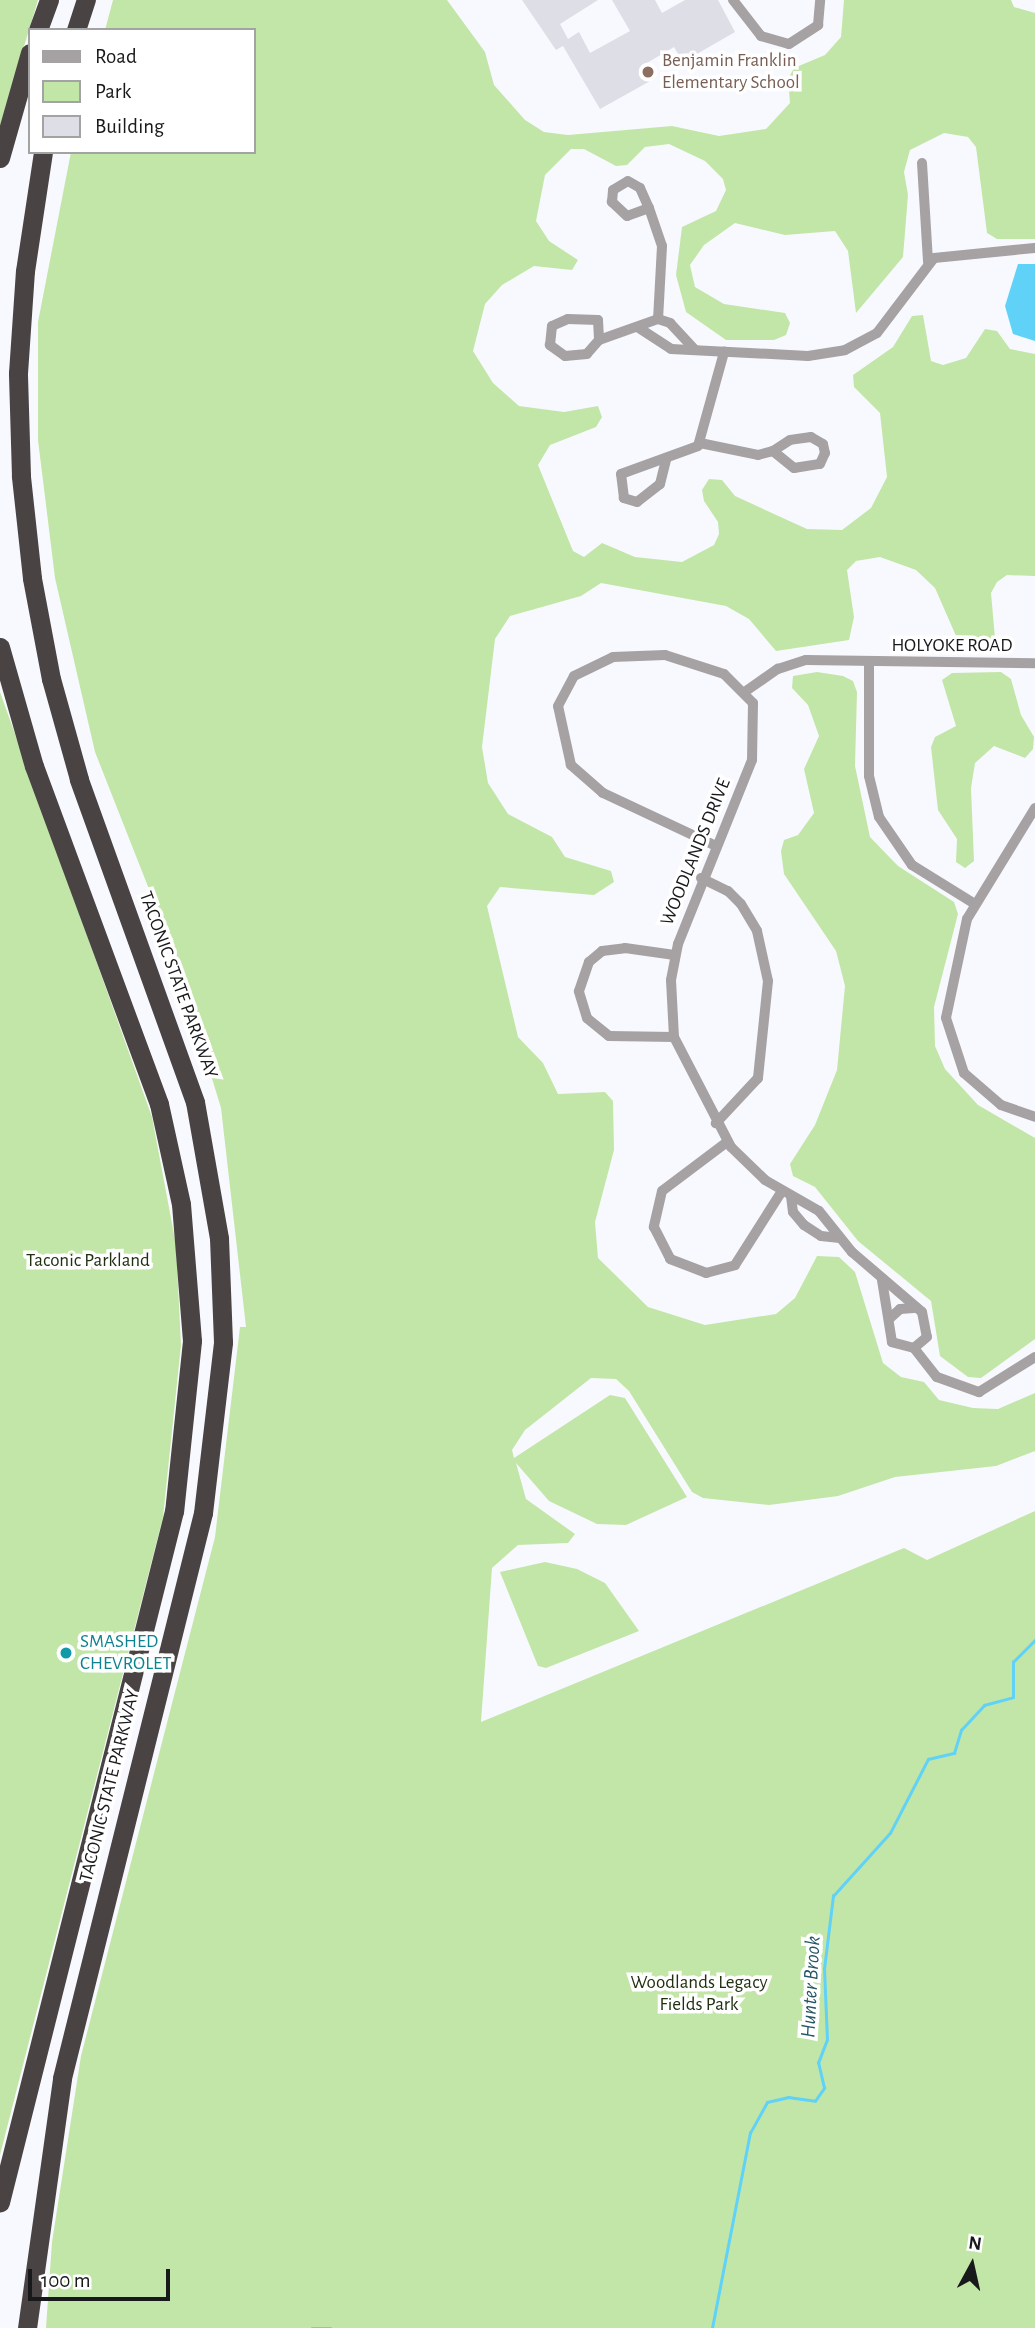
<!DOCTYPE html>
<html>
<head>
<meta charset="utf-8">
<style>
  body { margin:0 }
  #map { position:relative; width:1035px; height:2328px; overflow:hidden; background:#f8f9fe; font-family:"Alegreya Sans",sans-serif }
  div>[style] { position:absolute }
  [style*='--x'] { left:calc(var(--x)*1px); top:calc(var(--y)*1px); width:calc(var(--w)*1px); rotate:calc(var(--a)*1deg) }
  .green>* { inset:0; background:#c2e6a7 }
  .water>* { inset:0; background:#60d2f8 }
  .stream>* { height:2.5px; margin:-1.25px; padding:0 1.25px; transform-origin:1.25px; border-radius:1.25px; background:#60d2f8 }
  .building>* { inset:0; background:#dddee6 }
  .street>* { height:10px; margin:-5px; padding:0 5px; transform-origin:5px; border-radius:5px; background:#a6a2a3 }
  .highway>* { height:19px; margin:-9.5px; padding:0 9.5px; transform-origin:9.5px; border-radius:9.5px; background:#4a4344 }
  .dots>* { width:19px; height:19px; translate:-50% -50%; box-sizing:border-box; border:4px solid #fff; border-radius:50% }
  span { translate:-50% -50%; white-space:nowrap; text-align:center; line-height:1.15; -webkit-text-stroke:7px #fff; paint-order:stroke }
  .education-label { font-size:19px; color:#785e54 }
  .left { translate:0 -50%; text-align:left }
  .street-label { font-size:19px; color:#18191b }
  .park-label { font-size:19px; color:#203111 }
  .culture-label { font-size:19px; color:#0d838f }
  .water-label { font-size:21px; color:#265666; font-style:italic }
  .legend { position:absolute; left:28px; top:28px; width:228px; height:126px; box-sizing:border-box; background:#fff; border:2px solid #a3a3a4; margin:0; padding:9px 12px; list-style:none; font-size:21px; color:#18191b }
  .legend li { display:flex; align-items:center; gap:14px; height:35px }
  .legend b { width:35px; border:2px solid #a3a3a4 }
  .north { position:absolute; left:937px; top:2230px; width:70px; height:70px; -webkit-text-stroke:5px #fff; paint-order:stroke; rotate:8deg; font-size:19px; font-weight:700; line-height:28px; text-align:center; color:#18191b }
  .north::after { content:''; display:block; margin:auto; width:24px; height:32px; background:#18191b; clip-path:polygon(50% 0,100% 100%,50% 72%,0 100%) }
  .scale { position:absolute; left:28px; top:2269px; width:142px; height:32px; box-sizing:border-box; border:4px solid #18191b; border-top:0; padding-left:9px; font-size:21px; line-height:24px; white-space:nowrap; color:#18191b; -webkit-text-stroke:5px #fff; paint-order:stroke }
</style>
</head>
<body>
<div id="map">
  <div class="green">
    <i style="clip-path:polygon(0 0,38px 0,0 126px)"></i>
    <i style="clip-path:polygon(113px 0,447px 0,485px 52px,494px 85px,525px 120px,544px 132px,568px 135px,672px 126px,719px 136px,766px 129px,790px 103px,788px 79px,794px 68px,825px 55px,841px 37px,844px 0,1011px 0,1014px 7px,1035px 13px,1035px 239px,997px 239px,987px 233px,976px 147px,968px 137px,944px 133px,910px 150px,904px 172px,908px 195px,903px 257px,856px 313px,848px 251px,835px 231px,785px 235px,735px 223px,704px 245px,690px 265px,695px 287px,724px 304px,785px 313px,790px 323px,786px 335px,774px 340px,726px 340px,686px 312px,676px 275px,682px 227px,716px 211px,726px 190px,723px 179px,705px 161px,669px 144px,645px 147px,627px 165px,616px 166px,584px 149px,571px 149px,545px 175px,536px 221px,549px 241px,578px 260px,572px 270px,534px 266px,502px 285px,485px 304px,473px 351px,493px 383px,519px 406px,564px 412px,598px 406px,602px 417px,596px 427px,550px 445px,538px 465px,573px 551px,584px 557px,602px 543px,635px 557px,682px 562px,714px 545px,719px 534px,718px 522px,704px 501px,702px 490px,709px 479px,722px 480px,735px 496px,807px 529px,842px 530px,871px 508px,887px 477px,880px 413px,854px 387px,853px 375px,893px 347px,912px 316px,923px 315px,931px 361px,943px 365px,966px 358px,985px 329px,997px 331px,1010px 349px,1035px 354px,1035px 576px,1007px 575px,997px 582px,991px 593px,995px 638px,960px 645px,935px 588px,916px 570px,880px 557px,856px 561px,847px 570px,854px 617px,849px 640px,776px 651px,749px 619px,726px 606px,601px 583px,581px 596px,510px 616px,495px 639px,482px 747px,488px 783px,508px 814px,552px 837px,565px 857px,611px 871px,614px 882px,594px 895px,500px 887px,487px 906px,518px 1037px,543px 1063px,558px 1094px,605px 1092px,613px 1101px,614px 1150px,595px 1222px,598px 1258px,648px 1307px,705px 1325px,776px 1314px,795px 1298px,817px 1256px,839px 1257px,855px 1272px,883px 1363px,901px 1377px,924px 1382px,939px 1400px,973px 1408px,998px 1409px,1035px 1393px,1035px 1451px,996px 1466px,895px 1477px,838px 1496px,769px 1505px,703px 1498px,692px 1492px,629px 1391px,616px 1379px,591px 1378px,525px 1430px,512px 1450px,514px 1458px,610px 1395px,625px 1398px,687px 1497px,626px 1525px,597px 1524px,549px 1501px,516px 1463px,526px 1499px,575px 1534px,568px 1543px,518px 1545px,492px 1568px,481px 1722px,904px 1548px,927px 1560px,1035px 1511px,1035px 2328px,46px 2328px,52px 2242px,81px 2056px,215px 1537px,240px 1327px,246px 1327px,221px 1108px,173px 950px,95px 752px,55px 578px,38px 440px,38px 322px,71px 152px,254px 152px,254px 30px,105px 30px)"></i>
    <i style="clip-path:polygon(817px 672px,843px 676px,853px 681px,857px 692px,855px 766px,870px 837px,898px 866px,954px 902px,958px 914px,934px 1007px,935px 1046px,945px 1069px,978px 1105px,1035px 1138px,1035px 1339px,981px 1378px,968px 1377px,940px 1356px,931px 1301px,858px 1241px,815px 1187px,793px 1176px,790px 1164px,815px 1125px,837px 1070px,845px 986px,836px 951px,784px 874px,781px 851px,784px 840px,798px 835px,814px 813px,804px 769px,819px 736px,808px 705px,792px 688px,793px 676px)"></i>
    <i style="clip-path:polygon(1001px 672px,1011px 679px,1021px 715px,1034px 737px,1033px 749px,1025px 758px,994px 746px,975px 763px,971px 788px,974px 861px,965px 868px,956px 862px,957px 839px,938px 810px,931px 747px,935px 737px,956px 726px,942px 680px,952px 673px)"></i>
    <i style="clip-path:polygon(0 692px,152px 1117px,176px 1245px,181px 1345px,163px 1517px,0 2155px)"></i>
    <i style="clip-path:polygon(545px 1562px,577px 1569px,605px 1583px,639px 1631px,546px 1668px,538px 1666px,500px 1572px)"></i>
  </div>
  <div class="water">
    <i style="clip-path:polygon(1018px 264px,1035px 264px,1035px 341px,1013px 334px,1005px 306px)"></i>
  </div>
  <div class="stream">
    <i style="--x:312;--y:2328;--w:19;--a:0"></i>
    <i style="--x:712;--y:2328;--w:199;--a:-79"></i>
    <i style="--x:750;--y:2133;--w:35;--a:-61"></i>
    <i style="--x:767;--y:2102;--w:22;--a:-13"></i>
    <i style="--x:788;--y:2097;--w:27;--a:8"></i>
    <i style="--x:815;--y:2101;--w:16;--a:-55"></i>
    <i style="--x:824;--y:2088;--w:26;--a:-103"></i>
    <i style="--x:818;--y:2063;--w:25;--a:-69"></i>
    <i style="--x:827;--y:2040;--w:71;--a:-92.4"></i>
    <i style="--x:824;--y:1969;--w:74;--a:-83"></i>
    <i style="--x:833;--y:1896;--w:85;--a:-47.9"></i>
    <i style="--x:890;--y:1833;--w:83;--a:-62.8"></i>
    <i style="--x:928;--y:1759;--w:27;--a:-13"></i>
    <i style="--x:954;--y:1753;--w:24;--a:-73"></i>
    <i style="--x:961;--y:1730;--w:34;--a:-47"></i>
    <i style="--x:984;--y:1705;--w:30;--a:-15"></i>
    <i style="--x:1013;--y:1697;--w:35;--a:-90"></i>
    <i style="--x:1013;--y:1662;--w:31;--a:-45"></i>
  </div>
  <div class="building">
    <i style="clip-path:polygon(522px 0,598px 0,560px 24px,568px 39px,579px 32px,590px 53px,630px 31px,612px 0,655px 0,662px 13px,685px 0,718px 0,735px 32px,683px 62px,674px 47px,645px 64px,652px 80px,600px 109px,563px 46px,556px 50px)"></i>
  </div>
  <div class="street">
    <i style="--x:733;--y:0;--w:46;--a:52.1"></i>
    <i style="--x:761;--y:36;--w:29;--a:16"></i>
    <i style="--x:789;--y:44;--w:35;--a:-33"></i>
    <i style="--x:818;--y:25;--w:25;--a:-85"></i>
    <i style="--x:922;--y:163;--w:99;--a:86.5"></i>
    <i style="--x:628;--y:181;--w:14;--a:30"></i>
    <i style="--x:640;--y:188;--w:22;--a:66"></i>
    <i style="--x:649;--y:208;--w:23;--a:160"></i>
    <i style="--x:627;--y:216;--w:21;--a:-137"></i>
    <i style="--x:612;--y:202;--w:12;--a:-85"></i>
    <i style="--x:613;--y:190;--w:17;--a:-31"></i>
    <i style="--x:649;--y:208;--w:40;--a:71.1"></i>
    <i style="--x:662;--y:246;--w:73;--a:93.1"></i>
    <i style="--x:568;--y:319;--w:30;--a:2"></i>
    <i style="--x:598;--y:320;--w:20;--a:87"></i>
    <i style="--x:599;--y:340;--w:18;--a:131"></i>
    <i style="--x:587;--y:354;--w:22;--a:175"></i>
    <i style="--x:565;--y:356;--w:19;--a:-144"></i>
    <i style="--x:550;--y:345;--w:19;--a:-84"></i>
    <i style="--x:552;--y:326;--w:17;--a:-24"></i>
    <i style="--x:639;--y:328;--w:38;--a:33"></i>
    <i style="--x:671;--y:349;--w:137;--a:2.9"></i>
    <i style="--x:808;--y:356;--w:37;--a:-9"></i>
    <i style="--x:845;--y:350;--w:36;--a:-28"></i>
    <i style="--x:877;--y:333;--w:94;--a:-52.8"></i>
    <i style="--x:934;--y:258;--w:101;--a:-5.7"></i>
    <i style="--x:599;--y:340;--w:63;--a:-19.6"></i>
    <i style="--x:658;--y:319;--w:13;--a:18"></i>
    <i style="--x:670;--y:323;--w:37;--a:47"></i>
    <i style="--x:700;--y:443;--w:59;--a:11.7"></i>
    <i style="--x:758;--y:455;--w:16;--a:-15"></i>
    <i style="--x:773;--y:451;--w:27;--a:39"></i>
    <i style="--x:794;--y:468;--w:26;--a:-9"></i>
    <i style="--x:820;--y:464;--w:12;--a:-66"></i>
    <i style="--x:825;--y:453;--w:9;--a:-103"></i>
    <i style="--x:823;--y:444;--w:14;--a:-150"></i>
    <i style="--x:811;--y:437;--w:21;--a:172"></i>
    <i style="--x:790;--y:440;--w:20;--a:147"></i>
    <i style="--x:666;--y:460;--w:25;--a:104"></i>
    <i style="--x:660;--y:484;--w:29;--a:142"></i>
    <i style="--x:637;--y:502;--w:14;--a:-163"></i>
    <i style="--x:624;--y:498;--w:24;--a:-97"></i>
    <i style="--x:621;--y:474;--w:82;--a:-20"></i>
    <i style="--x:698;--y:446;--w:98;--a:-74.5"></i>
    <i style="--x:869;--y:662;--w:114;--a:90"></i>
    <i style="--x:869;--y:776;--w:42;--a:76.3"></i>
    <i style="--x:879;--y:817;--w:58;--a:55.5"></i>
    <i style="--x:912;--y:865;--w:74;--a:31.8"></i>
    <i style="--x:746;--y:691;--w:39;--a:-35"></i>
    <i style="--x:778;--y:669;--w:29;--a:-18"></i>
    <i style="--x:806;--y:660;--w:229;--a:0.8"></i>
    <i style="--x:1035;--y:808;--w:130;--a:121.5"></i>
    <i style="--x:967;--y:919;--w:101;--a:102"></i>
    <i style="--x:946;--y:1018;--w:58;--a:71.9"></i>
    <i style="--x:964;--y:1073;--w:49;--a:40.9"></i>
    <i style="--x:1001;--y:1105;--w:36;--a:19"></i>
    <i style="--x:714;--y:845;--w:123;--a:-154.9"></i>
    <i style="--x:603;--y:793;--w:43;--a:-138.8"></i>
    <i style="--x:571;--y:765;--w:60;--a:-102.4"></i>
    <i style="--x:558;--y:706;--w:34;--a:-62"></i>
    <i style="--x:574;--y:676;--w:43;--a:-26"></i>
    <i style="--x:613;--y:657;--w:52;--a:-2.2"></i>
    <i style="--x:665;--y:655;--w:62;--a:17.9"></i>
    <i style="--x:724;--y:674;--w:41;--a:45"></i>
    <i style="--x:753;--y:703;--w:57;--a:91"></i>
    <i style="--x:752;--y:760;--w:198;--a:111.9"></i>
    <i style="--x:678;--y:944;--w:37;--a:101"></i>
    <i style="--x:671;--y:980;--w:57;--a:87"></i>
    <i style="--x:674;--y:1037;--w:124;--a:62.6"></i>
    <i style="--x:731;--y:1147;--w:47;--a:44.1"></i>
    <i style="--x:765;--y:1180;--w:62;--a:29.9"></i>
    <i style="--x:819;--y:1211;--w:53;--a:51.2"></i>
    <i style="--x:852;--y:1252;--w:92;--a:40.6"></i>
    <i style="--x:922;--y:1312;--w:25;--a:79"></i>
    <i style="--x:927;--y:1337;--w:17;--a:140"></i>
    <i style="--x:914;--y:1348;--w:23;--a:-165"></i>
    <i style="--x:892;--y:1342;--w:63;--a:-99.2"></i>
    <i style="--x:701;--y:878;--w:30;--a:26"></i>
    <i style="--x:728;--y:891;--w:18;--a:45"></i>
    <i style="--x:741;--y:904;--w:31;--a:59"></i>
    <i style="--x:757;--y:931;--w:51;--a:77.6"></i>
    <i style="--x:768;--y:981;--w:98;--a:95.9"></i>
    <i style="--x:758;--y:1078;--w:62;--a:133"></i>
    <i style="--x:674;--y:1037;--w:65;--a:-179.1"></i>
    <i style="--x:609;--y:1036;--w:28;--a:-141"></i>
    <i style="--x:587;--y:1018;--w:28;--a:-107"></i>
    <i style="--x:579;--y:991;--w:31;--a:-71"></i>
    <i style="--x:589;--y:962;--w:17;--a:-40"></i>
    <i style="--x:602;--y:951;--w:23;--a:-7"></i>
    <i style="--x:625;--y:948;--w:50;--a:8"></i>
    <i style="--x:727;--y:1142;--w:81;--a:143"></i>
    <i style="--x:662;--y:1191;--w:37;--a:103"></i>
    <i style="--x:654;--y:1227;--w:36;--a:63"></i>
    <i style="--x:670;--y:1259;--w:39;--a:21"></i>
    <i style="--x:706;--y:1273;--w:30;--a:-15"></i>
    <i style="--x:735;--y:1265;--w:88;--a:-57.6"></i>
    <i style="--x:791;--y:1196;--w:16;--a:83"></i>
    <i style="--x:793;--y:1212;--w:17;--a:50"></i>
    <i style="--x:804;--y:1225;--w:20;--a:33"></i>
    <i style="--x:821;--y:1236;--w:19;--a:6"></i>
    <i style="--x:889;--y:1319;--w:15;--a:-42"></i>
    <i style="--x:900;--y:1309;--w:14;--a:-4"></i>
    <i style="--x:914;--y:1348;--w:37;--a:52"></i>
    <i style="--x:937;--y:1377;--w:45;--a:19.7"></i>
    <i style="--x:979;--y:1392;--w:66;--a:-32"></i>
  </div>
  <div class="highway">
    <i style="--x:38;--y:30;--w:32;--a:-70"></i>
    <i style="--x:76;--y:30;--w:32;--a:-72"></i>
    <i style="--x:0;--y:158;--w:109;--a:-74.1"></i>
    <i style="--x:0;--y:647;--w:124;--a:74.1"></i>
    <i style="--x:34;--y:766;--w:360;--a:69.7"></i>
    <i style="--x:159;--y:1104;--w:102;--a:77.6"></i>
    <i style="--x:181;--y:1204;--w:137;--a:85.4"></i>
    <i style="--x:192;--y:1341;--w:171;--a:96"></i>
    <i style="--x:174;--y:1511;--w:713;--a:104.13"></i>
    <i style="--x:27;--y:2328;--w:252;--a:-82"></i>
    <i style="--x:62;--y:2078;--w:582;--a:-75.99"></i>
    <i style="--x:203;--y:1513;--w:172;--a:-83.3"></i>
    <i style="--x:223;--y:1342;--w:104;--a:-92.2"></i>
    <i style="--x:219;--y:1238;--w:138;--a:-100"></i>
    <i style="--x:195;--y:1102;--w:343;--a:-109.8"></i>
    <i style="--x:79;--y:779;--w:104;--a:-105.6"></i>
    <i style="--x:51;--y:679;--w:103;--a:-100.7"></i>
    <i style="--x:32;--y:578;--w:103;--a:-96.2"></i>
    <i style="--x:21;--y:476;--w:103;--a:-91.7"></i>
    <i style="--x:18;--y:373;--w:102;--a:-86.1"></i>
    <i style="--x:25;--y:271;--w:120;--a:-81.4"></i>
  </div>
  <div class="dots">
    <i style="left:648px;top:72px;background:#8d6e63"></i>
    <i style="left:66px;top:1653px;background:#0f9aa8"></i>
  </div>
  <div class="education-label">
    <span class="left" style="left:662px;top:72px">Benjamin Franklin<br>Elementary School</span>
  </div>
  <div class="street-label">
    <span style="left:952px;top:646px">HOLYOKE ROAD</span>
    <span style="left:696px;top:852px;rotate:-68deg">WOODLANDS DRIVE</span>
    <span style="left:178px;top:985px;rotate:70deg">TACONIC STATE PARKWAY</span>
    <span style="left:110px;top:1786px;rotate:-76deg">TACONIC STATE PARKWAY</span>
  </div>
  <div class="park-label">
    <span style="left:88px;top:1261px">Taconic Parkland</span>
    <span style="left:699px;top:1994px">Woodlands Legacy<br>Fields Park</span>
  </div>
  <div class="culture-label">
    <span class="left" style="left:80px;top:1653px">SMASHED<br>CHEVROLET</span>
  </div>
  <div class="water-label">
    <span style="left:811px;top:1987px;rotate:-87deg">Hunter Brook</span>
  </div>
  <ul class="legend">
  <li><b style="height:9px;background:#a6a2a3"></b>Road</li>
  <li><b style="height:19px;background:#c2e6a7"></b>Park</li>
  <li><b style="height:19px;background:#dddee6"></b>Building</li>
  </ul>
  <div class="north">N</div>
  <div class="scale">100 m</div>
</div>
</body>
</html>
